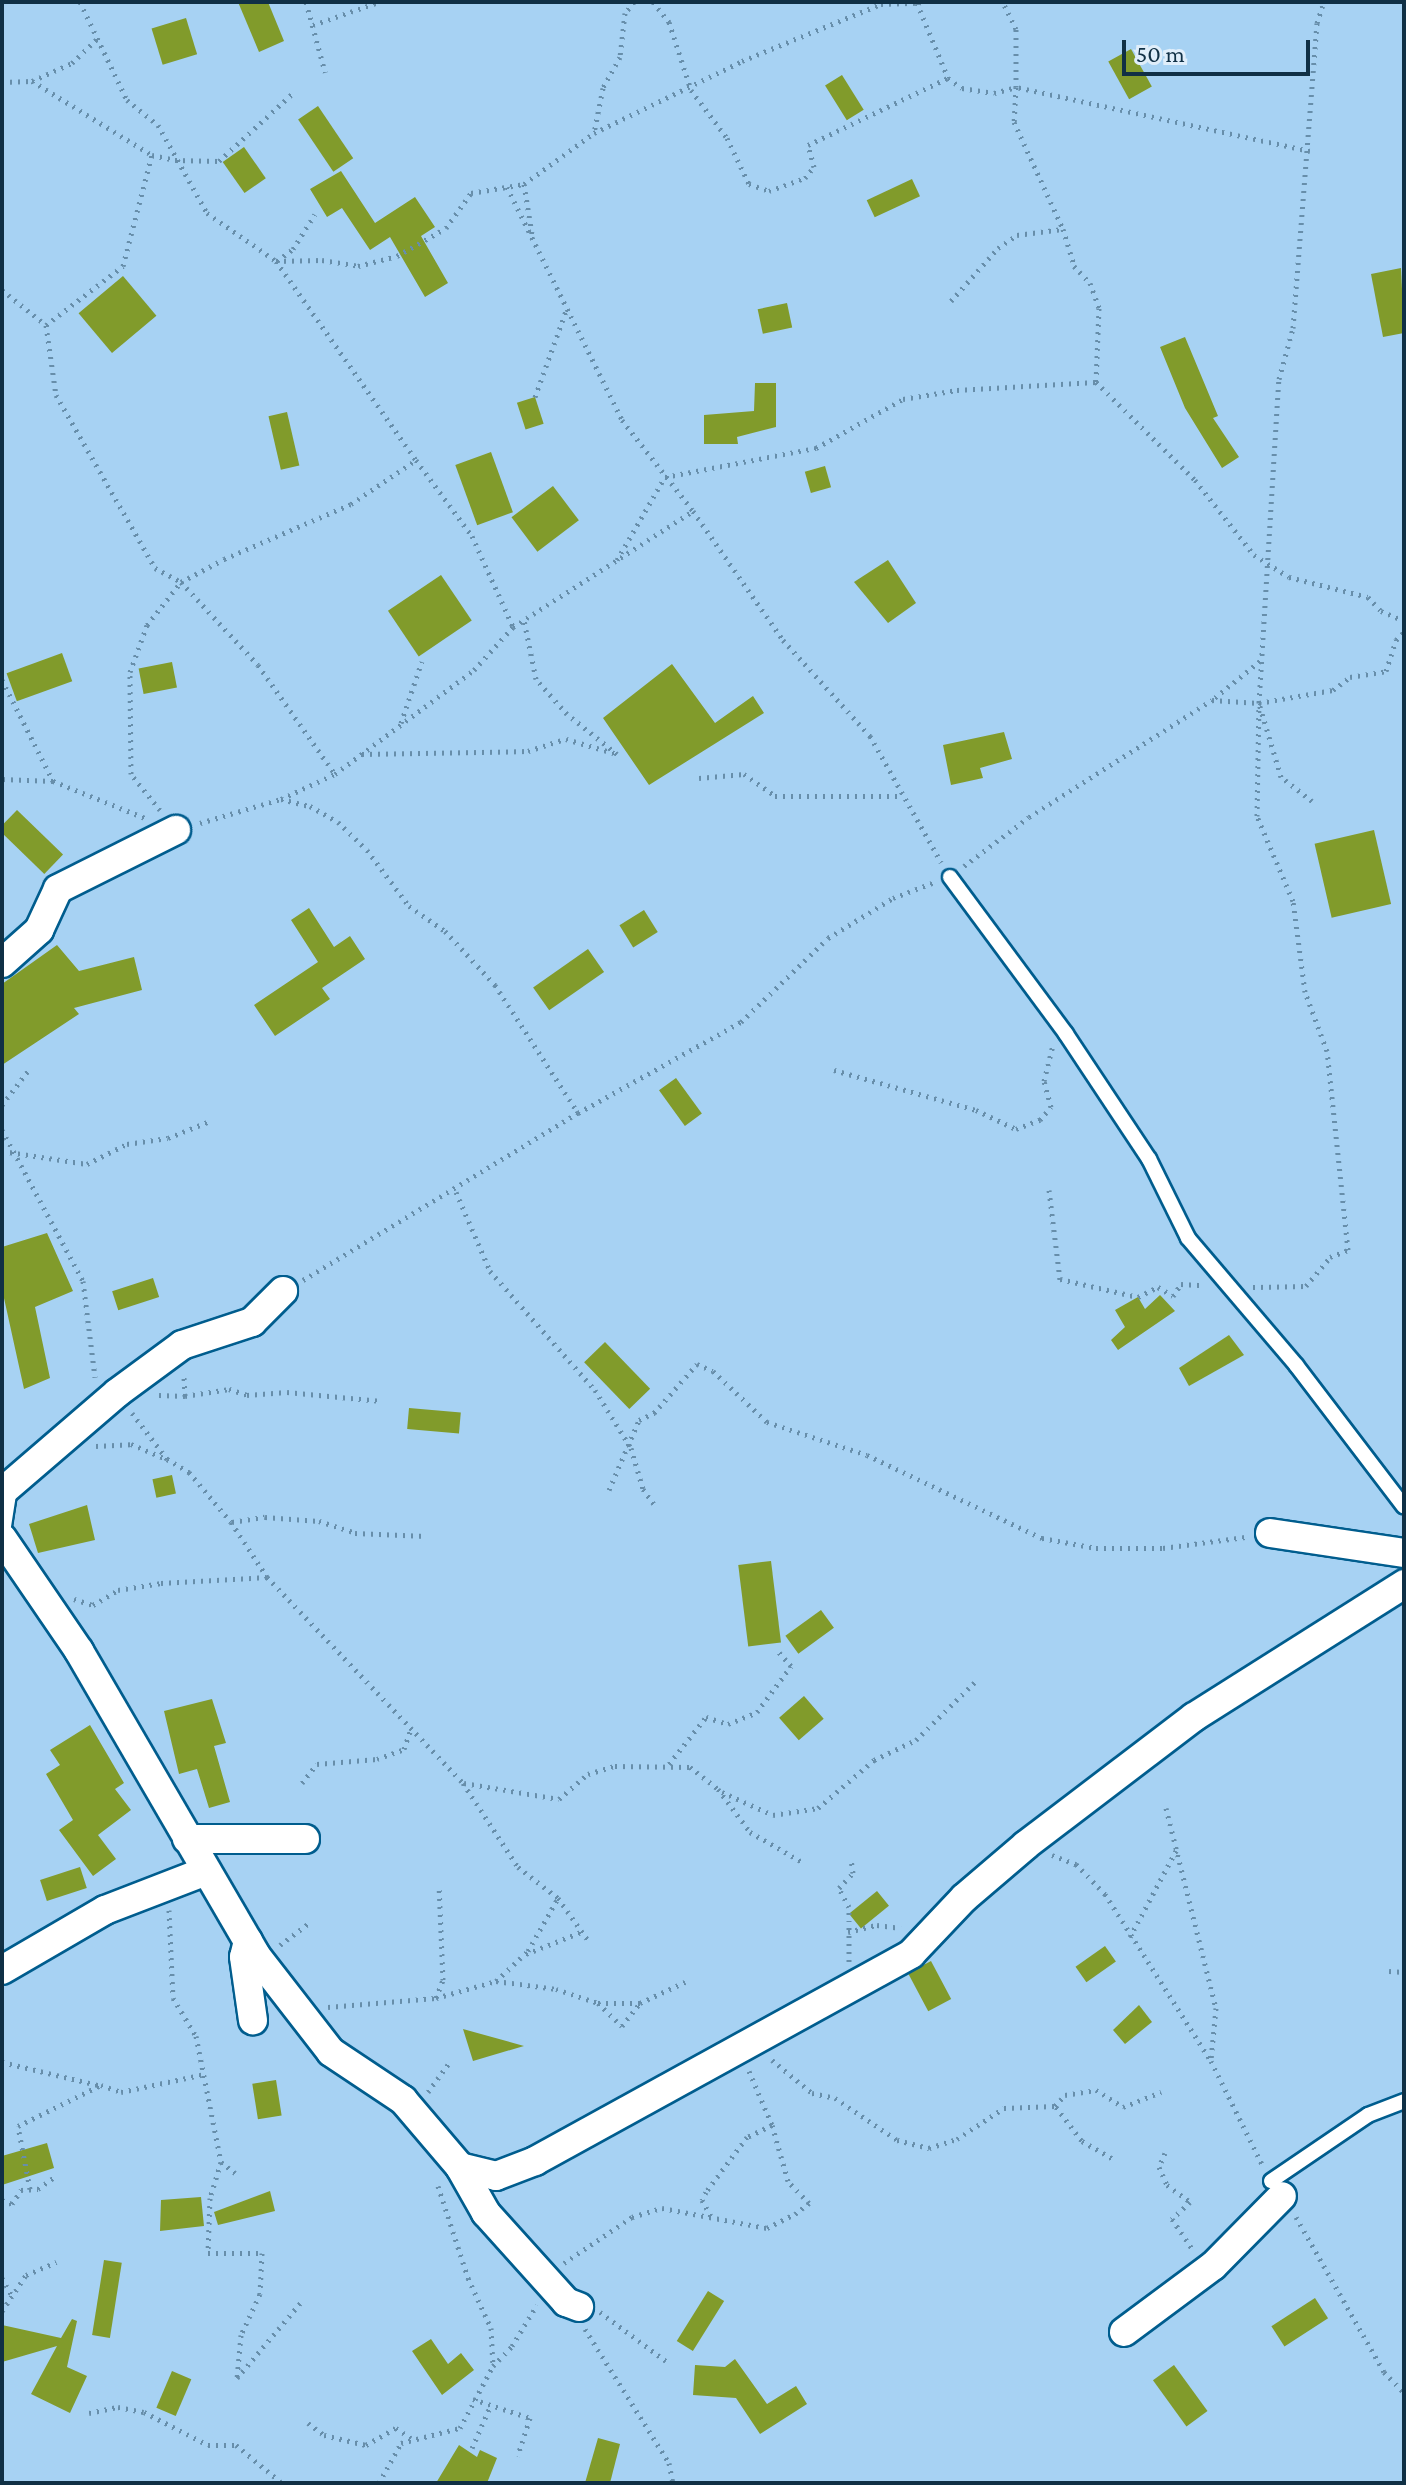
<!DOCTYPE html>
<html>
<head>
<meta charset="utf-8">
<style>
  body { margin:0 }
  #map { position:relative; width:1406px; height:2485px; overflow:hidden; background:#a7d2f3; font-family:"Crimson Pro",serif }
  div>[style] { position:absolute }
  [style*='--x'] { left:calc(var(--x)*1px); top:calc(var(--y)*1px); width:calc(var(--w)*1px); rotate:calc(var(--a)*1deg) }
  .building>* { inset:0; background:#819b2b; transform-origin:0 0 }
  .path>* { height:5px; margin-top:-2.5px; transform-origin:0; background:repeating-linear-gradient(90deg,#678eaa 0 2px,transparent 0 8px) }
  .roads { filter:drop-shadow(2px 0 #005d8e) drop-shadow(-2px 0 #005d8e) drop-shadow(0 2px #005d8e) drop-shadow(0 -2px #005d8e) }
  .service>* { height:14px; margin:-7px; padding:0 7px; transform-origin:7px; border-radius:7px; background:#fff }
  .minor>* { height:28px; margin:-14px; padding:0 14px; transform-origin:14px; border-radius:14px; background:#fff }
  span { translate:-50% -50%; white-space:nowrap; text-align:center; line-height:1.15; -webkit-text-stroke:7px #e0eefa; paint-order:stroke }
  .frame { position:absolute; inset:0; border:4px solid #103045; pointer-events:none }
  .scale { position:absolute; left:1122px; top:40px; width:188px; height:36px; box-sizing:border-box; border:4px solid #103045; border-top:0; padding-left:10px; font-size:24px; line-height:28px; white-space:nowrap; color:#103045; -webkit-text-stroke:6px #e0eefa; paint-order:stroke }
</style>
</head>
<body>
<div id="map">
  <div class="building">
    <i style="clip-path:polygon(238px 2px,268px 2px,284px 41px,259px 52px)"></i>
    <i style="left:186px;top:18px;width:38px;height:36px;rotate:73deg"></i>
    <i style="left:1131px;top:49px;width:43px;height:26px;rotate:61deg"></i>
    <i style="left:842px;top:75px;width:41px;height:20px;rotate:58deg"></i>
    <i style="left:318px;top:106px;width:63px;height:24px;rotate:56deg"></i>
    <i style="left:244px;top:147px;width:38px;height:26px;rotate:55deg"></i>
    <i style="clip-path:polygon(341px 171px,375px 223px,415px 197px,435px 227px,421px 236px,448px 283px,425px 297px,390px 237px,370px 250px,342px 208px,327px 217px,310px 189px)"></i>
    <i style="left:912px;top:179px;width:19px;height:50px;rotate:65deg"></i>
    <i style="clip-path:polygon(1401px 268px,1404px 333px,1383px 337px,1371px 274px)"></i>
    <i style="left:123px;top:276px;width:52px;height:58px;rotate:50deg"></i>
    <i style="left:787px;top:303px;width:25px;height:30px;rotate:78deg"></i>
    <i style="clip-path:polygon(1185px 337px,1218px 416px,1213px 418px,1239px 457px,1222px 468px,1185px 408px,1160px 347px)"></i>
    <i style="clip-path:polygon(755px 383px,776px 383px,776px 427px,737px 437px,738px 444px,704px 444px,704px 415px,754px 411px)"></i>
    <i style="left:535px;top:397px;width:28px;height:19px;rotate:72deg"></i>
    <i style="left:287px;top:412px;width:55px;height:19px;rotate:77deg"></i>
    <i style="left:491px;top:452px;width:64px;height:38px;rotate:70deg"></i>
    <i style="left:825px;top:466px;width:22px;height:21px;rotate:74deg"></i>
    <i style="left:553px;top:486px;width:43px;height:52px;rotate:53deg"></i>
    <i style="clip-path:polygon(888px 560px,916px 603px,888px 623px,854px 582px)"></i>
    <i style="left:441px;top:575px;width:55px;height:64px;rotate:56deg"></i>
    <i style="left:62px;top:653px;width:30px;height:59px;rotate:70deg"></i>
    <i style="left:172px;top:662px;width:26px;height:34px;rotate:79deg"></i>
    <i style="clip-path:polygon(672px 664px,715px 723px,753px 696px,764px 713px,649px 785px,603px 718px)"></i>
    <i style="clip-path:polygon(1004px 732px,1012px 759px,980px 768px,983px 778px,951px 785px,943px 745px)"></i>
    <i style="left:17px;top:810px;width:64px;height:27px;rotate:44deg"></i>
    <i style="left:1374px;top:830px;width:76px;height:61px;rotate:77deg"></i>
    <i style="clip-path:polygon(309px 908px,334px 947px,350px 936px,365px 959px,322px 988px,330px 999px,275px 1036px,254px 1005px,318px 962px,291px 920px)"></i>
    <i style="left:644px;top:910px;width:26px;height:29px;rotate:58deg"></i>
    <i style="clip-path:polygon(57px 945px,79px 971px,134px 957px,142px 990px,74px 1008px,79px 1014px,2px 1065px,2px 984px)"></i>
    <i style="left:588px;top:949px;width:28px;height:67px;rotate:55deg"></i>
    <i style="left:676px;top:1078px;width:44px;height:21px;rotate:54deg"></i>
    <i style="clip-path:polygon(47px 1233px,73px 1291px,35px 1307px,50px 1378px,24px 1389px,2px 1289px,2px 1247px)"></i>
    <i style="left:153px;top:1278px;width:20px;height:43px;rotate:72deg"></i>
    <i style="clip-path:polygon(1160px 1295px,1175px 1311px,1118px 1350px,1111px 1340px,1125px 1327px,1115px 1310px,1138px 1297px,1145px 1309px)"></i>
    <i style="clip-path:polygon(1229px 1335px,1244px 1355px,1189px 1386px,1179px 1368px)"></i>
    <i style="left:605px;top:1342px;width:65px;height:29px;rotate:46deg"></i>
    <i style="left:409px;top:1408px;width:52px;height:21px;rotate:5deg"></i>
    <i style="left:172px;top:1475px;width:19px;height:20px;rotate:78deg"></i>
    <i style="clip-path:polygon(87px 1505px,95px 1540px,38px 1553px,29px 1524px)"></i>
    <i style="left:771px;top:1561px;width:82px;height:33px;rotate:83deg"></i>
    <i style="left:821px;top:1610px;width:22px;height:44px;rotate:54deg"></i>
    <i style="left:804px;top:1696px;width:30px;height:33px;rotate:49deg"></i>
    <i style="clip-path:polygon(212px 1699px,226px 1743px,214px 1746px,230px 1802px,209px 1808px,197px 1769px,179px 1774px,164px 1711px)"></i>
    <i style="clip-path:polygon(90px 1725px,124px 1783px,115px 1789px,131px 1810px,98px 1835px,116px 1859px,93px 1876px,59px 1830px,73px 1820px,46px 1774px,60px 1765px,50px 1750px)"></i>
    <i style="left:80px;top:1867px;width:22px;height:42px;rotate:72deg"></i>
    <i style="left:877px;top:1891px;width:19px;height:36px;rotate:51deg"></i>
    <i style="left:1105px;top:1946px;width:19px;height:36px;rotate:55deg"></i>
    <i style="left:931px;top:1961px;width:43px;height:26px;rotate:62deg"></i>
    <i style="clip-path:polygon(1139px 2005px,1152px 2022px,1125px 2044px,1113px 2030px)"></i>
    <i style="clip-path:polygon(463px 2029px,524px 2046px,473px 2061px)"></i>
    <i style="left:276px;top:2080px;width:36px;height:24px;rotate:81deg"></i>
    <i style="clip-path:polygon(47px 2143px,54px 2168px,2px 2185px,2px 2156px)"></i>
    <i style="clip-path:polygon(270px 2191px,275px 2211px,218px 2225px,214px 2212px)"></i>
    <i style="clip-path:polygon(201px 2197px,204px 2226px,160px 2231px,161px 2200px)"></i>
    <i style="left:104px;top:2260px;width:18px;height:76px;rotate:9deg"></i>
    <i style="left:708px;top:2291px;width:19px;height:59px;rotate:32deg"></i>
    <i style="left:1315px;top:2298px;width:24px;height:52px;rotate:57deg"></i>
    <i style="clip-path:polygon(72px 2319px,77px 2321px,67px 2367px,87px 2376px,70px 2413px,31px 2394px,57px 2346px,2px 2362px,2px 2325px,61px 2338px)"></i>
    <i style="clip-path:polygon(431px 2339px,448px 2364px,461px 2353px,474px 2370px,442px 2395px,412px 2351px)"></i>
    <i style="clip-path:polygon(735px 2359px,767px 2404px,796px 2386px,807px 2404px,760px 2434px,736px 2398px,693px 2395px,695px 2365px,725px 2367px)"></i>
    <i style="left:1174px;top:2365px;width:57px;height:26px;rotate:54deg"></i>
    <i style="left:172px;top:2371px;width:21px;height:40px;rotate:23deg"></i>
    <i style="clip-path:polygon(598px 2438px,620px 2444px,610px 2483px,585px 2483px)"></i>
    <i style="clip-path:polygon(459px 2445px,477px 2457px,480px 2450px,497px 2458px,487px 2483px,436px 2483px)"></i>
  </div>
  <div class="path">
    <i style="--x:80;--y:2;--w:109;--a:64.4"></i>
    <i style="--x:127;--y:100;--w:40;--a:39"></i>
    <i style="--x:158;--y:125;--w:101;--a:60.9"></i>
    <i style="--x:207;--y:213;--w:84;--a:34.8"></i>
    <i style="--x:276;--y:261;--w:243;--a:54.9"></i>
    <i style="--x:306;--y:2;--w:73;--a:74.8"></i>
    <i style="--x:634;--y:2;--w:14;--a:129"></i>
    <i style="--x:625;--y:13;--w:44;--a:96.5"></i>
    <i style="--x:620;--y:57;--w:35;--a:119"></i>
    <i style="--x:603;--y:88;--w:46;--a:101.3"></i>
    <i style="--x:594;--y:133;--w:165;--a:-25.9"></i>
    <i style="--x:742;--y:61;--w:150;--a:-22.3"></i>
    <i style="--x:881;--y:4;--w:36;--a:-2"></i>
    <i style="--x:653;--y:2;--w:26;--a:51"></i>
    <i style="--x:669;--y:22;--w:71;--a:72.1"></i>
    <i style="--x:691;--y:90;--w:60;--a:53.1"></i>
    <i style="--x:727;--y:138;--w:51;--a:64.4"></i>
    <i style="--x:749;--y:184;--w:21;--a:19"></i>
    <i style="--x:769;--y:191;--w:38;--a:-20"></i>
    <i style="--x:805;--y:178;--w:14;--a:-51"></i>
    <i style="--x:814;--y:167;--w:23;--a:-105"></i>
    <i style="--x:808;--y:145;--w:155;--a:-25.6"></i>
    <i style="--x:921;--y:2;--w:4;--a:166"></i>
    <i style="--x:917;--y:3;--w:81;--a:67.5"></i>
    <i style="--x:948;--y:78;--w:17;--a:36"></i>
    <i style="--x:962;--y:88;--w:32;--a:9"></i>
    <i style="--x:994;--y:93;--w:23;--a:-15"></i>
    <i style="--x:1016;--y:87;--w:58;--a:-90"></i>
    <i style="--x:1016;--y:29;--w:30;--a:-116"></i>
    <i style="--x:313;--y:25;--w:70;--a:-19.2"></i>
    <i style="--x:32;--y:81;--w:141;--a:31.7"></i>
    <i style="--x:152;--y:155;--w:24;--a:12"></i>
    <i style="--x:175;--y:160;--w:44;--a:1.3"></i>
    <i style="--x:219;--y:161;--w:100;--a:-42.6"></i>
    <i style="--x:2;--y:82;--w:30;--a:-2"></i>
    <i style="--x:32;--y:81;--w:44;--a:-24.2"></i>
    <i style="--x:72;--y:63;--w:35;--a:-44"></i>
    <i style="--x:1310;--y:151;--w:301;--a:-167.7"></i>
    <i style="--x:1016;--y:87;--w:35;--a:93"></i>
    <i style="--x:1014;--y:122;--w:118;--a:65.4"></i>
    <i style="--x:1063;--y:229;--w:39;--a:73"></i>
    <i style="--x:1074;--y:266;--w:23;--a:47"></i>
    <i style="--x:1090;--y:283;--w:27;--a:70"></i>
    <i style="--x:1099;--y:308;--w:74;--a:92.3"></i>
    <i style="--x:1096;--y:382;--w:139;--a:44.7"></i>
    <i style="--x:1195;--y:480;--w:95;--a:51.8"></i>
    <i style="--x:1254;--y:555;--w:41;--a:32.2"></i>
    <i style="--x:1289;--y:577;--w:81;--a:14.2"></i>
    <i style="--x:1368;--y:597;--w:19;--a:47"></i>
    <i style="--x:1381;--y:611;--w:25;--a:23"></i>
    <i style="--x:524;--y:184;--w:51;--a:80.9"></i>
    <i style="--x:507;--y:187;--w:260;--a:63.7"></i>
    <i style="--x:622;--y:420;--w:115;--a:52"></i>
    <i style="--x:276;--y:261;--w:46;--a:-1.2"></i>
    <i style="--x:322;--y:260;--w:36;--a:9"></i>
    <i style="--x:358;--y:266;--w:40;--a:-14.4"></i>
    <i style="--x:397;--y:256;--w:56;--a:-29.7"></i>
    <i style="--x:446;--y:228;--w:43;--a:-54.5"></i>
    <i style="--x:471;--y:193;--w:54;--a:-9.6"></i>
    <i style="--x:524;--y:184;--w:87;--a:-36.1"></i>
    <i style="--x:277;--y:261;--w:20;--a:-37"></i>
    <i style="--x:293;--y:249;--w:41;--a:-57.8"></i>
    <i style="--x:2;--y:290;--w:56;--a:38.5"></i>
    <i style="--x:46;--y:325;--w:97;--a:-37.5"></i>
    <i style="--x:123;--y:266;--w:115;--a:-75.4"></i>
    <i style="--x:951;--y:301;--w:71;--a:-48.4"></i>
    <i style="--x:998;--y:248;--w:23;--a:-34"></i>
    <i style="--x:1017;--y:235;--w:46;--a:-7.4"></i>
    <i style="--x:46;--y:325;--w:71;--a:81.9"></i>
    <i style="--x:56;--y:395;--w:199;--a:60.2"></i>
    <i style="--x:155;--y:568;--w:30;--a:28"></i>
    <i style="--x:181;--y:582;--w:113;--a:47.1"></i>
    <i style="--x:258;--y:665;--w:133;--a:54.8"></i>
    <i style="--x:535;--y:397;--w:91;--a:-70.2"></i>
    <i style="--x:617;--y:560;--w:96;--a:-60"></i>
    <i style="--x:665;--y:477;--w:154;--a:-10.9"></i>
    <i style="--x:816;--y:448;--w:100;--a:-29.4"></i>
    <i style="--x:903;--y:399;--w:55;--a:-9.5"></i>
    <i style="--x:957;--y:390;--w:139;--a:-3.3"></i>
    <i style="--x:1260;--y:661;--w:62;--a:140.9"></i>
    <i style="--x:1212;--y:700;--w:47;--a:3.7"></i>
    <i style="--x:1259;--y:703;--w:75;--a:-10"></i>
    <i style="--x:1333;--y:690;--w:21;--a:-37"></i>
    <i style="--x:1350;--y:677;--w:36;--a:-9"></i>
    <i style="--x:1386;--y:671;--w:33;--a:-72"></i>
    <i style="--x:1396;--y:640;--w:11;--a:-45"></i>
    <i style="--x:2;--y:680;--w:113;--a:63.2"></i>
    <i style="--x:53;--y:781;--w:51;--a:-177.8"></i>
    <i style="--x:401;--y:723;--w:65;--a:-71.3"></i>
    <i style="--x:362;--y:754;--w:166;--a:-1"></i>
    <i style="--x:528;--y:751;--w:40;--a:-18"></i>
    <i style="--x:566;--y:739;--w:53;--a:16.4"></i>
    <i style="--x:617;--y:754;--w:64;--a:-141.3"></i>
    <i style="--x:567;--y:714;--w:47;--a:-131.5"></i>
    <i style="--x:536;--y:679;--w:60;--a:-101.5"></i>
    <i style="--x:699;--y:778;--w:45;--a:-5.1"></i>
    <i style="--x:744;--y:774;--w:38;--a:35"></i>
    <i style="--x:775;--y:796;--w:126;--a:0"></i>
    <i style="--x:53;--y:781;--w:99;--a:21.9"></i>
    <i style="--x:281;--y:799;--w:30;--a:14"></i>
    <i style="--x:310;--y:806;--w:32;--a:30"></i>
    <i style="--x:338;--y:822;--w:40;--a:44"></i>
    <i style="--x:367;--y:850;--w:70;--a:53.1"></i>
    <i style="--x:409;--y:906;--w:44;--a:34.8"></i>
    <i style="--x:445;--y:931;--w:74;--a:47.2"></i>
    <i style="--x:495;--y:985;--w:153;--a:57"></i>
    <i style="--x:1312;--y:801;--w:39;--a:-142"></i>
    <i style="--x:1281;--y:777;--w:77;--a:-106.6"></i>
    <i style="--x:1259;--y:703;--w:325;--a:-86.5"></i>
    <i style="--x:1279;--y:379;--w:53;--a:-74.6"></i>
    <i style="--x:1293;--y:328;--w:306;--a:-85.5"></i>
    <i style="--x:1317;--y:23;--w:22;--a:-72"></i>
    <i style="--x:160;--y:810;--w:46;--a:-128.9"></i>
    <i style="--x:131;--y:774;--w:102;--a:-90.6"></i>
    <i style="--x:130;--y:672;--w:50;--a:-70.1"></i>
    <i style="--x:147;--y:625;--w:55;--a:-51.7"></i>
    <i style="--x:181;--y:582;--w:49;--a:-28.1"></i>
    <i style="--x:224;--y:559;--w:138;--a:-23.4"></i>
    <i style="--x:351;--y:504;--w:78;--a:-34.1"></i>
    <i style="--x:416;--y:460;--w:94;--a:53.6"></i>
    <i style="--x:472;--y:536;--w:100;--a:65.7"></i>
    <i style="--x:200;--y:823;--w:84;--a:-16.5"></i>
    <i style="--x:281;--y:799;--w:60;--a:-24.8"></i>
    <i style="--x:335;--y:774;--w:174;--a:-36.8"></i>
    <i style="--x:474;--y:670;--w:58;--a:-47.8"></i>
    <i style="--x:513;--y:627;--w:214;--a:-32.8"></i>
    <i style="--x:693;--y:511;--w:157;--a:55.1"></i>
    <i style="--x:783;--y:640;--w:130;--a:47.8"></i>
    <i style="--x:870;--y:736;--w:145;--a:60.6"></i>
    <i style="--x:964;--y:866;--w:81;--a:-37"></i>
    <i style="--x:1029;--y:817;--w:217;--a:-32.6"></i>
    <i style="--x:834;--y:1070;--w:148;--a:15.7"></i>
    <i style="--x:976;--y:1110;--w:44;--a:25.4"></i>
    <i style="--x:1016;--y:1129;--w:26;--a:-21"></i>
    <i style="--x:1040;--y:1120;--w:17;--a:-50"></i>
    <i style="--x:1051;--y:1107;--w:27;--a:-105"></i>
    <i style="--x:1044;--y:1081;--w:37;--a:-76"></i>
    <i style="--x:2;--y:1105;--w:43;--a:-52.6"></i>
    <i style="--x:2;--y:1130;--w:171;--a:61.8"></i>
    <i style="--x:83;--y:1281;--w:97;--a:82.9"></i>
    <i style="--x:2;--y:1151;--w:86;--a:8.7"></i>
    <i style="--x:87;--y:1164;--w:45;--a:-26.6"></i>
    <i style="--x:127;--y:1144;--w:41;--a:-8.3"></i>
    <i style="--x:168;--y:1138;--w:45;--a:-22"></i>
    <i style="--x:1049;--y:1190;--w:90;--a:83"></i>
    <i style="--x:1060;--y:1279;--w:80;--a:13"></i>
    <i style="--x:1138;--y:1297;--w:22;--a:-27"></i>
    <i style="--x:1158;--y:1287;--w:17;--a:31"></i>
    <i style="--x:1173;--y:1296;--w:14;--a:-56"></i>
    <i style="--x:1181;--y:1284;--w:22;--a:3"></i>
    <i style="--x:456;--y:1192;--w:86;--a:66.7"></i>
    <i style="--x:490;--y:1271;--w:159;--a:48.6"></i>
    <i style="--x:595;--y:1390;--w:68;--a:58.2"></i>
    <i style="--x:631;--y:1448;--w:43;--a:73.7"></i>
    <i style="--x:643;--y:1489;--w:19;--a:54"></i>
    <i style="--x:303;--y:1280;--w:322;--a:-31.3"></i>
    <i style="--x:578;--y:1113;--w:187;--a:-29.2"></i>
    <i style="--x:741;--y:1022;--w:121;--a:-44"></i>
    <i style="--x:828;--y:938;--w:76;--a:-31.6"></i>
    <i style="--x:893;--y:898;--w:45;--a:-20.9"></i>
    <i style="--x:1253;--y:1287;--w:53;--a:-1.1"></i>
    <i style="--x:1306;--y:1286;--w:38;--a:-50"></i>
    <i style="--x:1330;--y:1257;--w:19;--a:-21"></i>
    <i style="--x:1348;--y:1250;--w:200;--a:-96"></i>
    <i style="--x:1327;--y:1051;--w:63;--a:-110.4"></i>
    <i style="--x:1305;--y:992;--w:92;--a:-97.5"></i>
    <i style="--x:1293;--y:901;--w:92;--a:-113"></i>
    <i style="--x:1257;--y:816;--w:113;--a:-89"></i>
    <i style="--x:159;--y:1395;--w:26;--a:2"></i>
    <i style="--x:185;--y:1396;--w:20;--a:-93"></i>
    <i style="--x:185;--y:1396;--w:45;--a:-9"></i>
    <i style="--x:229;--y:1389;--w:19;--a:18"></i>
    <i style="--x:247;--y:1395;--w:40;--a:-4.3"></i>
    <i style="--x:287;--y:1392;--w:95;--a:5.4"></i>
    <i style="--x:132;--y:1413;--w:58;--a:52.7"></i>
    <i style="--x:167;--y:1459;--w:26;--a:31"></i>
    <i style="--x:189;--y:1472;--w:65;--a:50"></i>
    <i style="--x:231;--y:1522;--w:66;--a:56.8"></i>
    <i style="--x:267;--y:1577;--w:284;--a:46.4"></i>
    <i style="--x:463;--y:1783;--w:100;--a:56.8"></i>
    <i style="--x:518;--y:1867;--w:51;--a:37.8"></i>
    <i style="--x:558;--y:1898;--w:55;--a:54.6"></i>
    <i style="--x:96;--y:1446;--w:35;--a:-3"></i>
    <i style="--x:131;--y:1444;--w:39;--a:23"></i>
    <i style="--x:609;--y:1490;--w:76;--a:-66.8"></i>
    <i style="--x:639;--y:1420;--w:17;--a:-25"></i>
    <i style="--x:654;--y:1413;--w:65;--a:-48.7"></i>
    <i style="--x:697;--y:1364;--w:17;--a:24"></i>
    <i style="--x:713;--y:1371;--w:74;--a:43.4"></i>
    <i style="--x:767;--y:1422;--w:105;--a:18.3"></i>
    <i style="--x:867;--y:1455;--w:194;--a:25.4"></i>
    <i style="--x:1042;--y:1538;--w:55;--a:10.5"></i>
    <i style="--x:1096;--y:1548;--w:67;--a:0"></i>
    <i style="--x:1163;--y:1548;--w:83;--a:-7.6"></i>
    <i style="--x:232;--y:1522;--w:33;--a:-9"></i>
    <i style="--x:265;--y:1517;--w:54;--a:4.2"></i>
    <i style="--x:319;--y:1521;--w:38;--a:18"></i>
    <i style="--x:355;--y:1533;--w:71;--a:2.4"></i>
    <i style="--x:74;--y:1599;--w:20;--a:18"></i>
    <i style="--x:93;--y:1605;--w:29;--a:-31"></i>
    <i style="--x:118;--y:1590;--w:44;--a:-9.2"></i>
    <i style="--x:161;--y:1583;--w:106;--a:-3.2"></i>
    <i style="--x:669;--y:1764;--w:60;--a:-51.8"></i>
    <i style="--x:706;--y:1717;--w:23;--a:18"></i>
    <i style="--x:728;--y:1724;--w:31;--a:-22"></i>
    <i style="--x:757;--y:1712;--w:57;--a:-53.5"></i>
    <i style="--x:791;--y:1666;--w:21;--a:-131"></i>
    <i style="--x:302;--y:1783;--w:24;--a:-52"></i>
    <i style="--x:317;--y:1764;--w:60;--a:-4.8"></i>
    <i style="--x:377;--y:1759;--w:29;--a:-20"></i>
    <i style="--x:404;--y:1749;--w:21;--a:-71"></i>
    <i style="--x:464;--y:1783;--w:96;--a:9.6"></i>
    <i style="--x:559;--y:1799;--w:38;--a:-41"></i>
    <i style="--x:588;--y:1774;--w:28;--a:-17"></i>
    <i style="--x:615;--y:1766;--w:75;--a:0.8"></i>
    <i style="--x:690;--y:1767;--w:36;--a:38"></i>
    <i style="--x:718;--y:1789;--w:54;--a:53.3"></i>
    <i style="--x:750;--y:1832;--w:62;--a:29.9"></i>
    <i style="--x:722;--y:1792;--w:56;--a:24.3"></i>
    <i style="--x:773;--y:1815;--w:46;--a:-8.8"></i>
    <i style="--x:818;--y:1808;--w:74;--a:-40.6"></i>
    <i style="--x:874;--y:1760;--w:47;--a:-25.5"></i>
    <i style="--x:916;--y:1740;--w:83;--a:-44.5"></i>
    <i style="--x:1166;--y:1808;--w:206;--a:76"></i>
    <i style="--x:1216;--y:2008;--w:52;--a:95.5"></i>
    <i style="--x:1052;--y:1855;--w:26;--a:21"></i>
    <i style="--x:1076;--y:1864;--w:42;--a:46"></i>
    <i style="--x:1105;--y:1894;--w:198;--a:57.6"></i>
    <i style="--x:1211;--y:2061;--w:117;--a:63.7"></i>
    <i style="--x:169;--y:1910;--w:88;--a:87.4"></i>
    <i style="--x:173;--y:1998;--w:44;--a:58.8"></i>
    <i style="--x:196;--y:2036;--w:128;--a:78.8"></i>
    <i style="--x:221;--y:2162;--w:18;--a:38"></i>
    <i style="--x:848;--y:1932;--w:30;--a:-14"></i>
    <i style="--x:877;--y:1925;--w:24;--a:7"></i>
    <i style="--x:1130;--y:1937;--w:98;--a:-61.9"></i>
    <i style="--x:280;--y:1945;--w:36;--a:-37"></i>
    <i style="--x:526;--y:1954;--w:59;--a:-21.8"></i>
    <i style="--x:849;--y:1962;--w:55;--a:-90"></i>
    <i style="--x:849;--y:1907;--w:21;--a:-118"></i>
    <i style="--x:839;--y:1888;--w:21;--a:-47"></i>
    <i style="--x:853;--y:1873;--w:14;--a:-98"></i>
    <i style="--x:1389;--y:1971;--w:15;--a:4"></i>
    <i style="--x:496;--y:1981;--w:61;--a:7.6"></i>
    <i style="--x:556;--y:1989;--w:44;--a:18.4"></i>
    <i style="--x:598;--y:2003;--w:42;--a:0"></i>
    <i style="--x:640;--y:2003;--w:50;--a:-25"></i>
    <i style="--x:436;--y:1998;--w:62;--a:-15.8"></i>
    <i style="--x:496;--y:1981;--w:44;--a:-43.2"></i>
    <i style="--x:528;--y:1951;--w:61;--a:-60.5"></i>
    <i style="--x:598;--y:2003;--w:33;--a:44"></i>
    <i style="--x:622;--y:2026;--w:28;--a:-52"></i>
    <i style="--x:328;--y:2007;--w:108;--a:-4.8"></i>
    <i style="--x:436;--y:1998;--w:19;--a:-69"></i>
    <i style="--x:443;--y:1980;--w:95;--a:-92.4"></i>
    <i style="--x:772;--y:2060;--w:52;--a:39.5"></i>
    <i style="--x:812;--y:2093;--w:24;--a:12"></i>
    <i style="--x:835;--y:2098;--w:75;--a:34.1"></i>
    <i style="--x:897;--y:2140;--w:33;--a:14"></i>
    <i style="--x:929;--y:2148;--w:29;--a:-18"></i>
    <i style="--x:957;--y:2139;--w:56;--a:-33.4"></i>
    <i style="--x:1004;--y:2108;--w:51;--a:-2.2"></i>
    <i style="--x:1055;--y:2106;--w:15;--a:-48"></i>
    <i style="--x:1065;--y:2095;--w:31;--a:-9"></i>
    <i style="--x:1096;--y:2090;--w:32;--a:32"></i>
    <i style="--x:1123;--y:2107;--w:41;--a:-21.5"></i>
    <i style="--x:2;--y:2062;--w:99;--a:13.5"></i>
    <i style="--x:749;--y:2071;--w:59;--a:66.9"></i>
    <i style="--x:428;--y:2092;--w:37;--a:-54"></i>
    <i style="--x:1056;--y:2107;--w:43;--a:52.6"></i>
    <i style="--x:1082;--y:2141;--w:39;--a:30"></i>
    <i style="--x:1165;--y:2153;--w:15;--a:113"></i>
    <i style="--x:1159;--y:2167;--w:20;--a:66"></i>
    <i style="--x:1167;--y:2185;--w:29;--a:36"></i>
    <i style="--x:1190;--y:2202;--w:25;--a:137"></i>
    <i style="--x:1172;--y:2219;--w:37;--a:56"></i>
    <i style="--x:221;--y:2162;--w:38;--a:107"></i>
    <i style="--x:210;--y:2198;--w:55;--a:92.1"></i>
    <i style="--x:208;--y:2253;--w:54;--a:0"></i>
    <i style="--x:262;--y:2253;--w:41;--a:92.8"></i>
    <i style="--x:260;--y:2294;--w:45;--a:114.9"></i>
    <i style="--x:241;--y:2335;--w:44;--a:95.2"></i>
    <i style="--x:438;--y:2186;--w:97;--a:71.9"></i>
    <i style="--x:468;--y:2278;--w:55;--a:65.3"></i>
    <i style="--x:491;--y:2328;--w:37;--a:87"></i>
    <i style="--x:30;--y:2189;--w:64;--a:-100.8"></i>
    <i style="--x:18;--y:2126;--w:93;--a:-26.3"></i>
    <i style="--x:101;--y:2085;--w:21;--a:19"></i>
    <i style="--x:121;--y:2092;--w:86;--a:-12.1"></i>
    <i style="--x:2;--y:2200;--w:11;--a:22"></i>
    <i style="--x:12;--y:2204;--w:17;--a:-57"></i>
    <i style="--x:21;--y:2190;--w:17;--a:-3"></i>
    <i style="--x:38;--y:2189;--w:19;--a:-36"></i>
    <i style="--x:1296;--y:2217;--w:178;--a:60.4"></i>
    <i style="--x:1384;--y:2372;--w:29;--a:46"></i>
    <i style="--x:564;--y:2263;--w:82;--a:-34.1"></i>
    <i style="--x:632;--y:2217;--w:31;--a:-17"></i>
    <i style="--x:662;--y:2208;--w:107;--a:10.8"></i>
    <i style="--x:767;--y:2228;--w:31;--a:-27"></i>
    <i style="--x:795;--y:2214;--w:18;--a:-38"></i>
    <i style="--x:809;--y:2203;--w:30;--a:-134"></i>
    <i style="--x:788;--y:2181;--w:58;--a:-105.9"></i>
    <i style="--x:772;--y:2125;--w:28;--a:154"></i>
    <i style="--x:747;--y:2137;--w:69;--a:126.7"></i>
    <i style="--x:706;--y:2192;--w:9;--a:117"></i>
    <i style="--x:702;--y:2200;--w:18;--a:61"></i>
    <i style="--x:2;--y:2278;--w:21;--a:61"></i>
    <i style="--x:2;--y:2311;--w:43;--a:-56.3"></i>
    <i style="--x:26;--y:2275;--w:33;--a:-23"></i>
    <i style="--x:600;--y:2312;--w:82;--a:36.6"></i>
    <i style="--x:585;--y:2329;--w:158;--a:57.9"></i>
    <i style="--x:669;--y:2463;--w:20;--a:79"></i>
    <i style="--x:237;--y:2378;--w:101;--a:-49.8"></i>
    <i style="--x:473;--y:2399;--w:60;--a:18.4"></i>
    <i style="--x:530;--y:2418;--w:40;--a:108"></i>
    <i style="--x:89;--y:2413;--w:30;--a:-12"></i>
    <i style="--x:118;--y:2407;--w:26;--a:11"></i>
    <i style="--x:144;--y:2412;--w:72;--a:27.3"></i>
    <i style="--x:208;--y:2445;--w:28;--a:0"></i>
    <i style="--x:236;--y:2445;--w:60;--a:39.6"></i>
    <i style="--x:308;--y:2423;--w:20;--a:37"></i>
    <i style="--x:324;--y:2435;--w:43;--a:13.4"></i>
    <i style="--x:366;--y:2445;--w:34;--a:-30"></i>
    <i style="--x:396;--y:2428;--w:18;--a:34"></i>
    <i style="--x:472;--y:2448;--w:45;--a:-66.3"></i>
    <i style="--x:379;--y:2483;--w:46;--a:-61.2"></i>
    <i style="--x:401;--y:2443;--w:61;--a:-14.3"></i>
    <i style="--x:460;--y:2428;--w:70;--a:-62"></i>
    <i style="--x:493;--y:2366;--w:28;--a:-46"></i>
    <i style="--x:512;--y:2346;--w:48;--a:-58.6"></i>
  </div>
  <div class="roads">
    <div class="service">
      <i style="--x:950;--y:877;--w:195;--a:53.5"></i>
      <i style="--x:1066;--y:1034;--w:150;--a:56.4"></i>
      <i style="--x:1149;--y:1159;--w:88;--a:63.7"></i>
      <i style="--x:1188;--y:1238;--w:167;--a:49.6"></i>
      <i style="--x:1296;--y:1365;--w:178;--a:52.7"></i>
      <i style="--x:2;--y:1539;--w:52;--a:-81.1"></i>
      <i style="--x:1271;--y:2181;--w:117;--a:-34.2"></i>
      <i style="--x:1368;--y:2115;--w:39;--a:-21"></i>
    </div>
    <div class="minor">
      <i style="--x:2;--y:963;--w:50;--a:-41.7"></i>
      <i style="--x:39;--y:930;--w:45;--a:-65.1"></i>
      <i style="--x:58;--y:889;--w:132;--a:-26.6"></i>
      <i style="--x:2;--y:1492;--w:152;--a:-40.7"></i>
      <i style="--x:117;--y:1393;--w:81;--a:-36.4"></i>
      <i style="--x:182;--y:1345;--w:74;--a:-18.2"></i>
      <i style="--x:252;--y:1322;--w:44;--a:-45"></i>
      <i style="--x:1270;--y:1533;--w:135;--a:8.5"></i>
      <i style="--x:2;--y:1538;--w:137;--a:55.7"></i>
      <i style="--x:79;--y:1651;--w:350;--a:59.8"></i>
      <i style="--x:255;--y:1954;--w:124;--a:52.2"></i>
      <i style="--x:331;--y:2052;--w:87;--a:33.7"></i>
      <i style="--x:403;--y:2100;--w:88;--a:49.6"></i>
      <i style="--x:460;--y:2167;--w:53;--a:60.5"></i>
      <i style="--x:486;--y:2213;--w:120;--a:48"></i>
      <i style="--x:566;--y:2302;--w:14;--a:21"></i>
      <i style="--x:187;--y:1839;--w:118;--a:0"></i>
      <i style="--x:248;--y:1941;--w:16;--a:104"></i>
      <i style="--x:244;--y:1957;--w:64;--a:81.9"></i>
      <i style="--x:2;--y:1970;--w:119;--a:-30.2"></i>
      <i style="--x:105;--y:1910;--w:108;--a:-21.1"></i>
      <i style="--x:460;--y:2167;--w:37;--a:14"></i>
      <i style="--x:496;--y:2176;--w:42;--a:-21"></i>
      <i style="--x:535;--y:2161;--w:429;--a:-28.8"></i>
      <i style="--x:911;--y:1954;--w:77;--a:-46.6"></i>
      <i style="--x:964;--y:1898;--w:82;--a:-40.5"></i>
      <i style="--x:1026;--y:1845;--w:211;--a:-37.3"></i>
      <i style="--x:1194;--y:1717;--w:249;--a:-32.3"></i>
      <i style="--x:1124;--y:2332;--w:111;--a:-36.6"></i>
      <i style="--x:1213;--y:2266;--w:98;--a:-45.4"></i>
    </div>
  </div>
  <div class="frame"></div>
  <div class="scale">50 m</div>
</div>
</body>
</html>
